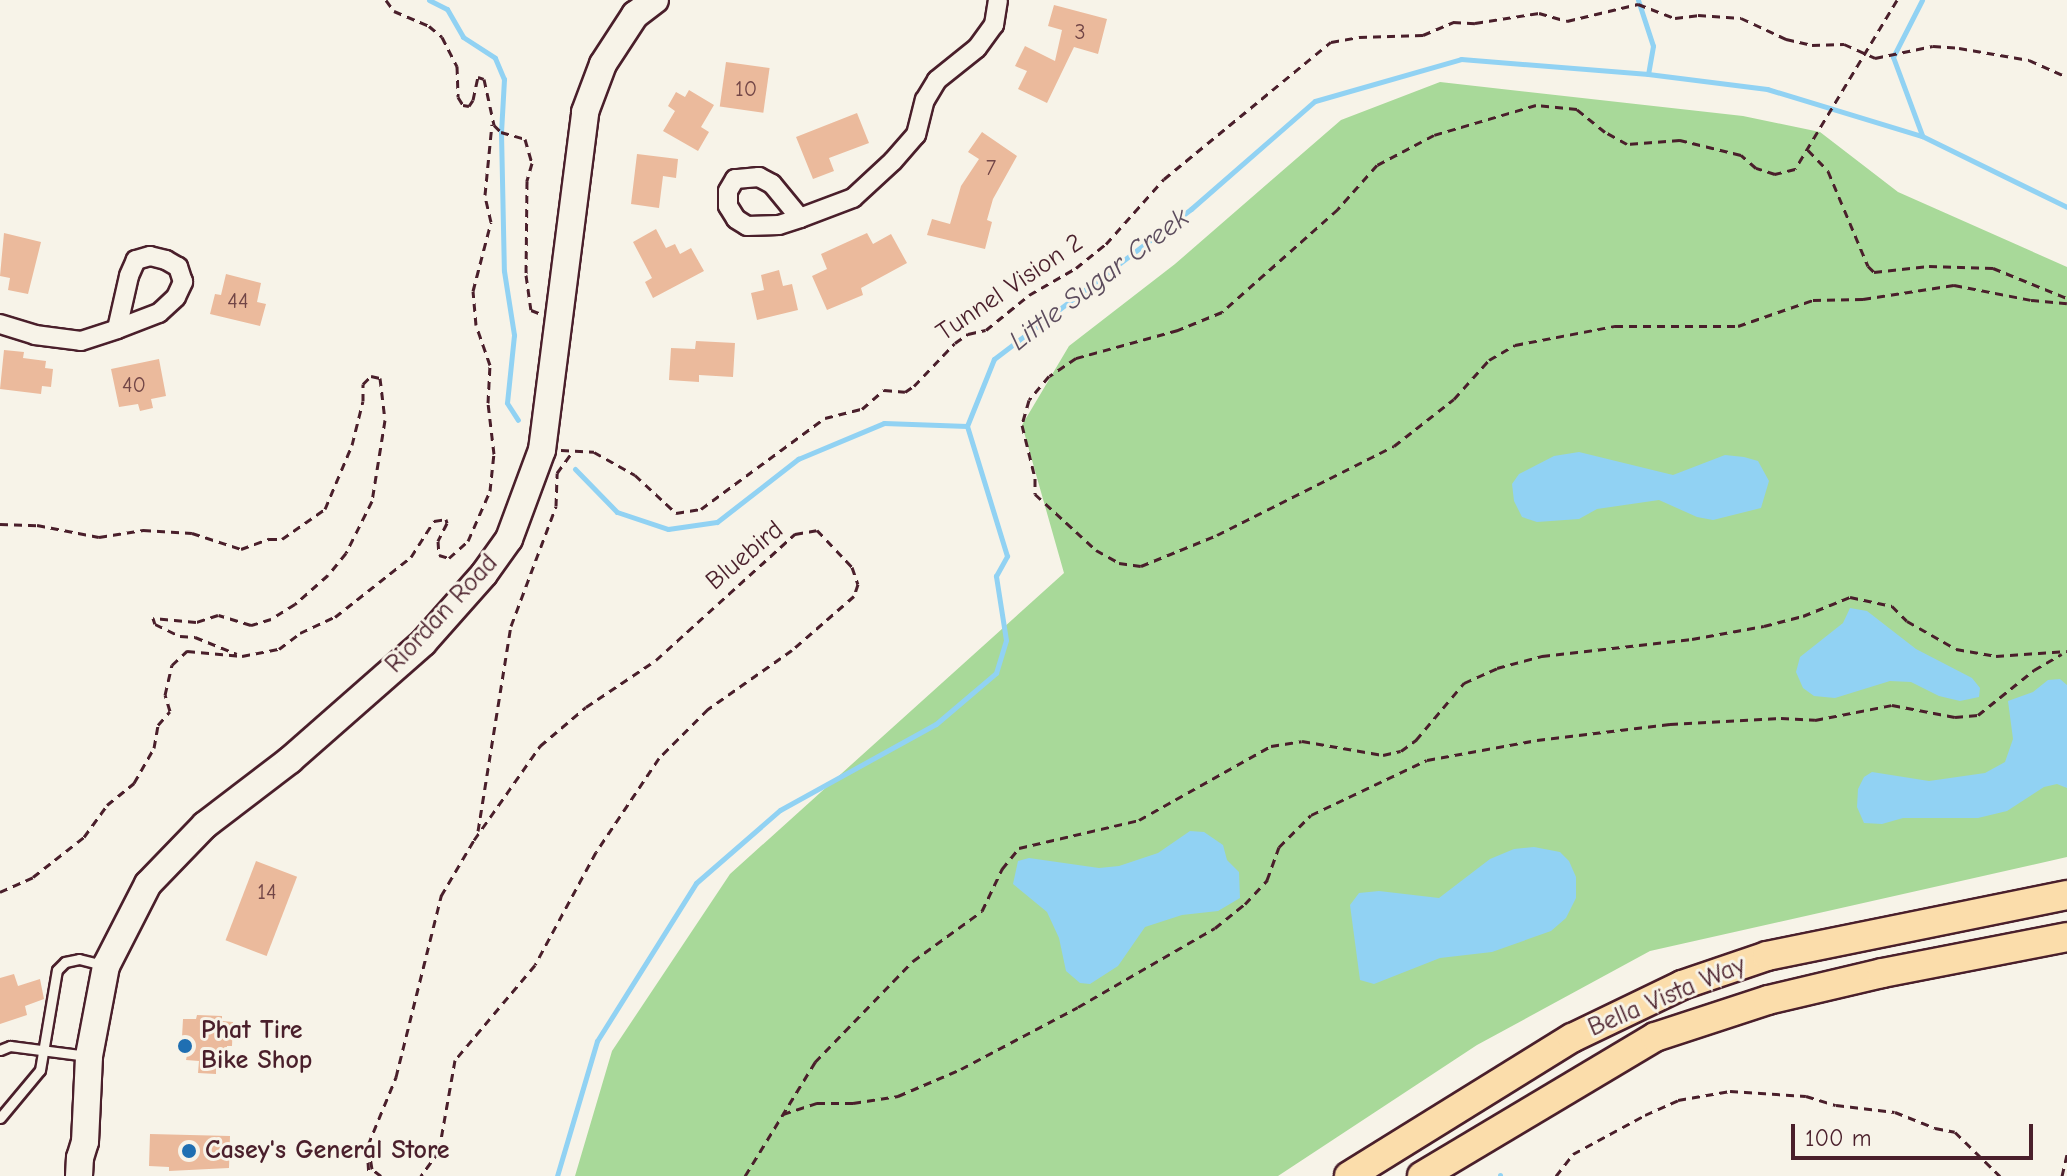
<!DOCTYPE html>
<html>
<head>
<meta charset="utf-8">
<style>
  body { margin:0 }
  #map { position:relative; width:2067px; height:1176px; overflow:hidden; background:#f7f3e8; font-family:"Comic Neue",sans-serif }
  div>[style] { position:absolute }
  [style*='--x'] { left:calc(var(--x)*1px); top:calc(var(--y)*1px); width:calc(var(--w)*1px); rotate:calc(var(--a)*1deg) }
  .green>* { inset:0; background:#a8d999 }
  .water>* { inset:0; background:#91d2f3 }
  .stream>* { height:5px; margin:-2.5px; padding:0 2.5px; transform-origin:2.5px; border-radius:2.5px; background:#91d2f3 }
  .building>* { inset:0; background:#ebba9c; transform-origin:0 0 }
  .path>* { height:3px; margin-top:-1.5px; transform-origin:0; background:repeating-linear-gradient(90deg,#4a1f2b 0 8px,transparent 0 14px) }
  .roads { filter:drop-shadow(2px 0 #4a1f2b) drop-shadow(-2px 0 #4a1f2b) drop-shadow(0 2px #4a1f2b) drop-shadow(0 -2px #4a1f2b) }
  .lane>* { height:9px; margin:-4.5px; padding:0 4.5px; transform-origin:4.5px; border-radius:4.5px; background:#f7f3e8 }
  .street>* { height:18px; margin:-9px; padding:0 9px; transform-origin:9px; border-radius:9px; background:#f7f3e8 }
  .secondary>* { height:26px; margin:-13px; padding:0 13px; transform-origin:13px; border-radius:13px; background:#f7f3e8 }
  .primary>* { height:28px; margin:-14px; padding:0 14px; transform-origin:14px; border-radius:14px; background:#fbddab }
  .dots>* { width:22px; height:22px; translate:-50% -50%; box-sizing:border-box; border:4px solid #f7f3e8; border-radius:50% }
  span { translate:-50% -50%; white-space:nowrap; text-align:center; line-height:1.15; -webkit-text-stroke:6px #f7f3e8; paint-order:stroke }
  .number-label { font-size:22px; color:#724647 }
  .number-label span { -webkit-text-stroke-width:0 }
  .street-label { font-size:26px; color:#4a1f2b }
  .poi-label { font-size:26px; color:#4a1f2b; font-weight:700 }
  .left { translate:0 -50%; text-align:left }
  .water-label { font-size:28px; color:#5c4c5d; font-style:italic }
  .scale { position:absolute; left:1791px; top:1124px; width:242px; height:36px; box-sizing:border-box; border:4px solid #4a1f2b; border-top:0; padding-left:10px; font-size:24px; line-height:28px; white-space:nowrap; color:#4a1f2b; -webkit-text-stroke:6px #f7f3e8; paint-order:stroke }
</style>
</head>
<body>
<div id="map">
  <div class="green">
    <i style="clip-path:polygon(1440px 82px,1743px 116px,1820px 132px,1898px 192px,2067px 267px,2067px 857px,1650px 951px,1477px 1045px,1278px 1176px,575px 1176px,612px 1051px,730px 874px,1064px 573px,1022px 425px,1069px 346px,1175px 264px,1341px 120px)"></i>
  </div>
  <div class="water">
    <i style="clip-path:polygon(1579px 452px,1673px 475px,1725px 455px,1744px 457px,1758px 461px,1769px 481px,1761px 508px,1713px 520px,1697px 517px,1659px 500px,1597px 509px,1579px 519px,1537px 522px,1522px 517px,1514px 501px,1512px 484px,1519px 474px,1554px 456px)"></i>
    <i style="clip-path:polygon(1850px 608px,1867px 611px,1916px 649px,1972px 678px,1980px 688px,1979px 697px,1960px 701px,1939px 696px,1911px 682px,1890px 681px,1835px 698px,1814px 696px,1803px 688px,1796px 672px,1800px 657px,1843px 623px)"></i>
    <i style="clip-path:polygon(2060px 679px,2067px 685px,2067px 788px,2057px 784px,2044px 787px,2007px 811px,1978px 818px,1903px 818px,1882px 824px,1864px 823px,1857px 807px,1858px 789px,1864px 777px,1872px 772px,1929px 781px,1985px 773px,2005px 762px,2013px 739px,2008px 701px,2033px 692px,2048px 680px)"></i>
    <i style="clip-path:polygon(1190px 831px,1204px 832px,1223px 845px,1227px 860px,1239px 872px,1240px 898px,1218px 911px,1182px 915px,1145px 927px,1118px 966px,1090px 984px,1080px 983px,1066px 971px,1059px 938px,1047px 912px,1013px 884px,1018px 861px,1029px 858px,1099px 868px,1119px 866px,1158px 853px)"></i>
    <i style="clip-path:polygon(1534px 847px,1560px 852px,1569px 861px,1576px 877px,1576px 898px,1566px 918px,1551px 931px,1492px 952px,1440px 958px,1374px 984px,1360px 980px,1350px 905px,1359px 893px,1379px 891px,1439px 898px,1490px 859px,1514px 849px)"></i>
  </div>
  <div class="stream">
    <i style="--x:429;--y:0;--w:20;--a:27"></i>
    <i style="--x:447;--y:9;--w:32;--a:60"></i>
    <i style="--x:463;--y:37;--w:38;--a:33"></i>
    <i style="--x:495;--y:58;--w:23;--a:67"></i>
    <i style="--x:504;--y:79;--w:53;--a:93.2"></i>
    <i style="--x:501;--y:132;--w:139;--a:88.8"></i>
    <i style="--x:504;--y:271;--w:65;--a:81.1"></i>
    <i style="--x:514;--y:335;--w:68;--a:95.9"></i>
    <i style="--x:507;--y:403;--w:20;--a:57"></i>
    <i style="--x:1638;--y:0;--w:48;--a:71.9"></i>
    <i style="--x:1653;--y:46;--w:28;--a:100"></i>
    <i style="--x:1922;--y:0;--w:64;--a:117"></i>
    <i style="--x:1893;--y:57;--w:83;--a:69.6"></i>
    <i style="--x:575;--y:469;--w:60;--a:45.7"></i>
    <i style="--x:617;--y:512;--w:54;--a:18.4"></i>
    <i style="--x:668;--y:529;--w:49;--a:-8.1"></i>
    <i style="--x:717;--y:522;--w:103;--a:-37.9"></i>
    <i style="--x:798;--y:459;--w:93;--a:-22.7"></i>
    <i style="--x:884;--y:423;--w:83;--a:2.1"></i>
    <i style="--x:1500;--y:1175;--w:1;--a:90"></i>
    <i style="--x:557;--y:1176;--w:141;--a:-73.5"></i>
    <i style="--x:597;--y:1041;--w:186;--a:-57.9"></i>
    <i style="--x:696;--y:883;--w:111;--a:-41"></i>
    <i style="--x:780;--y:810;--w:178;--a:-28.9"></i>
    <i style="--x:936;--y:724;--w:79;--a:-40.4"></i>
    <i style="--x:996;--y:673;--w:34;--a:-73"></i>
    <i style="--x:1006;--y:640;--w:65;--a:-98.9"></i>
    <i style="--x:996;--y:576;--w:23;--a:-61"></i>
    <i style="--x:1007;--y:556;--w:136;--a:-107.1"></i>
    <i style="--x:967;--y:426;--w:72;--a:-68.1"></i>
    <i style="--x:994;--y:359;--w:248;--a:-37.3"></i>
    <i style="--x:1191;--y:209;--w:164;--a:-41.1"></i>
    <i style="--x:1315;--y:101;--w:152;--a:-16"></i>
    <i style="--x:1461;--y:59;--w:188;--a:4.6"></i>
    <i style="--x:1648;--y:74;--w:120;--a:7.2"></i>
    <i style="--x:1767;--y:89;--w:162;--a:16.9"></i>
    <i style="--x:1922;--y:136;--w:161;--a:26.1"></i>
  </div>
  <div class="building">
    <i style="clip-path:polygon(1054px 5px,1107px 19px,1098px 54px,1074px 47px,1047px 103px,1018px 89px,1027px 71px,1015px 66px,1025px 46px,1055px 61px,1062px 30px,1048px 26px)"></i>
    <i style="left:726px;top:62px;width:44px;height:45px;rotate:8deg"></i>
    <i style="clip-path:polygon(689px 90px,714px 105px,701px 127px,709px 132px,698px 151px,663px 131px,675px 111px,668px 106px,676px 92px,685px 97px)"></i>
    <i style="clip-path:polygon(857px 113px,869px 143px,829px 158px,834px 171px,813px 179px,796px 137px)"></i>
    <i style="clip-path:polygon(982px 132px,1017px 156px,993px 199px,987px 220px,992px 222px,985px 249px,927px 235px,932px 219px,950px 224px,961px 186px,979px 159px,968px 152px)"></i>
    <i style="clip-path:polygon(637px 154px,678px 159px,676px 178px,663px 176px,659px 208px,631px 204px)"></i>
    <i style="clip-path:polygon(656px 229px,666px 248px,675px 244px,680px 254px,691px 248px,704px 271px,653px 298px,645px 282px,652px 278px,633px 242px)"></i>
    <i style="clip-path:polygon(4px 233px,41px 242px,28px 294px,8px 290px,10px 278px,0 276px)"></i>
    <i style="clip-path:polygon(867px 233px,873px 244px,891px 234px,907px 263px,861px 288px,863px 295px,827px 310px,812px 276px,827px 269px,821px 254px)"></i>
    <i style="clip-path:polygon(779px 270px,783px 286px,792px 284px,798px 310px,757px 320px,751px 293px,764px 290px,761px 275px)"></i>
    <i style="clip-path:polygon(226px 274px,261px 283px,257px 302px,266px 304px,260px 326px,210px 314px,215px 294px,221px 295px)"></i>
    <i style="clip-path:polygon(696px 341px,735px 343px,733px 377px,699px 375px,699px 382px,669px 380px,671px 348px,695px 349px)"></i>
    <i style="clip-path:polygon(4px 350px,24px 352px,23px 358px,46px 361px,45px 368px,53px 369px,51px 387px,42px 386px,41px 394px,0 389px)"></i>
    <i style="clip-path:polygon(159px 359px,166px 396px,151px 399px,153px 408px,140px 411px,138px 404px,119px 407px,111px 369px)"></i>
    <i style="left:256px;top:861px;width:44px;height:85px;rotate:21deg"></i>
    <i style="clip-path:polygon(14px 974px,18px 986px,40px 979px,44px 999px,25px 1006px,27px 1015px,0 1024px,0 978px)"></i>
    <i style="clip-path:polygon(197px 1015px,222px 1016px,222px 1021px,233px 1022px,232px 1046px,227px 1046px,226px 1055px,222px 1055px,221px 1064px,216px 1064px,216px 1074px,198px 1073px,199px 1061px,186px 1060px,187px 1055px,181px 1055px,183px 1019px,196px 1019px)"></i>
    <i style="clip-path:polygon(150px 1134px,230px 1136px,229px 1168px,169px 1171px,169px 1167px,149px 1166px)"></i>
  </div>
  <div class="path">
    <i style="--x:386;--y:0;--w:14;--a:54"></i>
    <i style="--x:394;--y:11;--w:38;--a:23"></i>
    <i style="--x:429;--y:26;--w:17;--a:40"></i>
    <i style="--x:442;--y:37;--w:33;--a:63"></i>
    <i style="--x:457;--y:66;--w:31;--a:88"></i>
    <i style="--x:458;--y:97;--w:9;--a:58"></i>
    <i style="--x:463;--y:105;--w:6;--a:9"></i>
    <i style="--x:469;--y:106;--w:7;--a:-56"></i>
    <i style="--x:473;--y:100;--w:24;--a:-78"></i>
    <i style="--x:478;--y:77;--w:6;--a:18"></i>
    <i style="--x:484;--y:79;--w:47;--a:77.7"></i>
    <i style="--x:494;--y:125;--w:10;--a:45"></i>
    <i style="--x:501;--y:132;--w:25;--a:16"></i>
    <i style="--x:525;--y:139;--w:25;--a:74"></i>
    <i style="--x:532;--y:163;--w:19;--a:106"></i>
    <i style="--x:527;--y:181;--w:94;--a:90.6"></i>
    <i style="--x:526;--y:275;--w:35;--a:82"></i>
    <i style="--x:531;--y:310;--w:9;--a:21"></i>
    <i style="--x:1897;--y:0;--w:197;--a:121.1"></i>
    <i style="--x:1795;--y:169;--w:21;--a:166"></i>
    <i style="--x:1775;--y:174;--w:20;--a:-162"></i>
    <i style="--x:1756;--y:168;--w:20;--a:-139"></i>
    <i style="--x:1741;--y:155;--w:63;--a:-166.2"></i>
    <i style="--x:1680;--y:140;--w:53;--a:175.7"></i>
    <i style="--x:1627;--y:144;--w:25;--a:-151"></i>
    <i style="--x:1605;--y:132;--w:36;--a:-141"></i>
    <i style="--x:1577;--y:109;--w:41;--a:-174.4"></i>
    <i style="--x:1536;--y:105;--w:106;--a:163.6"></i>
    <i style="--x:1434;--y:135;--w:64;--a:152.2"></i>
    <i style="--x:1377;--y:165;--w:59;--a:131.6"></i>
    <i style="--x:1338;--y:209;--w:155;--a:138.4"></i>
    <i style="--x:1222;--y:312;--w:48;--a:157.8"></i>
    <i style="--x:1178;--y:330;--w:106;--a:164.6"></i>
    <i style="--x:1076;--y:358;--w:32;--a:146"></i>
    <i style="--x:1049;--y:376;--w:31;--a:130"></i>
    <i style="--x:1029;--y:400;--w:26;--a:106"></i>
    <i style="--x:1022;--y:425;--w:55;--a:76.2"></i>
    <i style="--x:1035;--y:478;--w:16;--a:90"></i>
    <i style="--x:1035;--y:494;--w:83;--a:42.6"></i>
    <i style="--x:1096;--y:550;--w:26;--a:29"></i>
    <i style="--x:1119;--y:563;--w:22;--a:8"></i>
    <i style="--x:1141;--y:566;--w:82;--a:-22.2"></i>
    <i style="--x:1217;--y:535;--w:198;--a:-26.7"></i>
    <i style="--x:1394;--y:446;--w:76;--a:-38.1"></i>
    <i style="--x:1454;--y:399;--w:52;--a:-48.1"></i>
    <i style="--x:1489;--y:360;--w:30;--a:-30"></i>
    <i style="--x:1515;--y:345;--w:102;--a:-10.8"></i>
    <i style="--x:1615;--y:326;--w:123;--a:0"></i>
    <i style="--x:1738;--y:326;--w:79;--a:-19.1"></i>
    <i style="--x:1813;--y:300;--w:50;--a:-1.1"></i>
    <i style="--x:1863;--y:299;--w:92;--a:-8.7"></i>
    <i style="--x:1954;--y:285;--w:78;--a:11"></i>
    <i style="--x:2031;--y:300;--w:36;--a:5"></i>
    <i style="--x:1808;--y:150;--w:29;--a:46"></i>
    <i style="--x:1828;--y:171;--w:103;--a:67.2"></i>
    <i style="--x:1868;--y:266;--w:8;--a:45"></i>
    <i style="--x:1874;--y:272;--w:55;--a:-6.2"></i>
    <i style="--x:1929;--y:266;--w:64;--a:1.8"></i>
    <i style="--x:1993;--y:268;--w:80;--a:22.1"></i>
    <i style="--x:561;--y:450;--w:33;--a:3"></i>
    <i style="--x:594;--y:452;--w:47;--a:29.3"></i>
    <i style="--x:635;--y:475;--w:56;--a:42.8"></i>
    <i style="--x:676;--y:513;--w:25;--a:-9"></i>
    <i style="--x:701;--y:509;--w:154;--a:-36.3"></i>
    <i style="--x:825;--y:418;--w:38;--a:-14"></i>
    <i style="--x:862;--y:409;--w:29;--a:-41"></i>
    <i style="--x:884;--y:390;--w:21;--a:5"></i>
    <i style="--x:905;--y:392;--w:11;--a:-34"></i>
    <i style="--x:914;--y:386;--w:59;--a:-46.4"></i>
    <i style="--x:955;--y:343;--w:16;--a:-35"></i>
    <i style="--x:968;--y:334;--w:18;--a:-13"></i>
    <i style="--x:986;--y:330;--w:55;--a:-39.1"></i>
    <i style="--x:1029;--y:295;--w:54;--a:-29.9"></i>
    <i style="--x:1076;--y:268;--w:38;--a:-39"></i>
    <i style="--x:1106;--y:244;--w:87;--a:-48.3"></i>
    <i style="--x:1164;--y:179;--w:216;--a:-39.4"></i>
    <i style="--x:1331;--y:42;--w:28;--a:-10"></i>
    <i style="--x:1359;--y:37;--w:64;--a:-1.8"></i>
    <i style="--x:1423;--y:35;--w:33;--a:-23"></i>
    <i style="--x:1453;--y:22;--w:22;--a:3"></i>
    <i style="--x:1475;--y:23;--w:65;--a:-8.9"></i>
    <i style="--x:1539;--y:13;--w:29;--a:16"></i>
    <i style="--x:1567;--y:21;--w:73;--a:-13.5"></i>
    <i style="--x:1638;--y:4;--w:40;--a:21"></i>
    <i style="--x:1675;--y:18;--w:23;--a:-7"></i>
    <i style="--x:1698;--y:15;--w:43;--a:4"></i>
    <i style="--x:1741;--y:18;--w:50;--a:25"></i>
    <i style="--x:1786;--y:39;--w:27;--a:13"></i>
    <i style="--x:1812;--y:45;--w:32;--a:-2"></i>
    <i style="--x:1844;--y:44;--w:34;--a:24"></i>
    <i style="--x:1875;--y:58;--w:59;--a:-11.7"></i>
    <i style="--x:1933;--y:46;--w:26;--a:4"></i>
    <i style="--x:1959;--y:48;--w:71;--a:9.7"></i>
    <i style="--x:2029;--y:60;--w:42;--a:24.1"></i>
    <i style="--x:0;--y:524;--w:37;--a:2"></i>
    <i style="--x:37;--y:525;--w:63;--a:11"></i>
    <i style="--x:99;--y:537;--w:45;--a:-9"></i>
    <i style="--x:143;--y:530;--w:49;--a:3.5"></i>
    <i style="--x:192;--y:533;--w:52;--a:18.1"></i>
    <i style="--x:241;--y:549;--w:30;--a:-20"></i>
    <i style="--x:269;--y:539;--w:13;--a:0"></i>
    <i style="--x:282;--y:539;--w:52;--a:-34.9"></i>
    <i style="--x:325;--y:509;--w:69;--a:-67.1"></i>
    <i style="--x:352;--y:445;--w:45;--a:-76"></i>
    <i style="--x:363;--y:401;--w:17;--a:-90"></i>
    <i style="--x:363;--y:384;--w:11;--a:-45"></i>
    <i style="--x:371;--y:376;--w:9;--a:13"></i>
    <i style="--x:380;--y:378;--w:42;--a:83.2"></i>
    <i style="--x:385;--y:420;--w:82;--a:99.1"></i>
    <i style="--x:372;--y:501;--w:58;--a:116.6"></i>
    <i style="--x:346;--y:553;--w:28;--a:129"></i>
    <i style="--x:328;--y:575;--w:44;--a:138.7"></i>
    <i style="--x:295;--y:604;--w:28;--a:148"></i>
    <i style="--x:271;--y:619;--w:21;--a:163"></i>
    <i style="--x:251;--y:625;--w:34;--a:-163"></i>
    <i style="--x:218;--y:615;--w:23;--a:162"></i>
    <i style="--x:196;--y:622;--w:43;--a:-174.7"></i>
    <i style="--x:153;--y:618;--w:6;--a:72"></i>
    <i style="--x:155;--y:624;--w:28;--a:26"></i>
    <i style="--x:180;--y:636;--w:15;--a:4"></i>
    <i style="--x:195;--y:637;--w:45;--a:22"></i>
    <i style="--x:478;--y:831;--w:208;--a:-80.9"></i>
    <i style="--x:511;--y:626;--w:128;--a:-69.4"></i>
    <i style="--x:556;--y:506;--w:33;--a:-88"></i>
    <i style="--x:557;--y:473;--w:24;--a:-54"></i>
    <i style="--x:0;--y:892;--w:36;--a:-24"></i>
    <i style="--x:33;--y:877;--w:65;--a:-38.1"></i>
    <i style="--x:84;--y:837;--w:39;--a:-54"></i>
    <i style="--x:107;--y:805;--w:35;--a:-39"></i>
    <i style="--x:134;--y:783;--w:40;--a:-60.3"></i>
    <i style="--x:154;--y:748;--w:23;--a:-80"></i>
    <i style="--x:158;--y:725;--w:18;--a:-49"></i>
    <i style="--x:170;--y:711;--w:17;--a:-107"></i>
    <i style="--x:165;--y:695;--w:31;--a:-77"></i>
    <i style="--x:172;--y:665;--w:21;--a:-43"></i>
    <i style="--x:187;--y:651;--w:55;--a:5.2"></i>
    <i style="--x:242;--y:656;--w:38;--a:-11"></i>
    <i style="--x:279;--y:649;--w:26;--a:-37"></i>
    <i style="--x:300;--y:633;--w:38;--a:-25"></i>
    <i style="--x:335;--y:617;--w:97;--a:-38.3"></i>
    <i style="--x:411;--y:557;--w:43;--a:-57.4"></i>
    <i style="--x:434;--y:521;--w:12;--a:-9"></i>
    <i style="--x:446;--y:519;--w:4;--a:76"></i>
    <i style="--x:447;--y:523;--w:20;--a:117"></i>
    <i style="--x:438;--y:541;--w:14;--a:86"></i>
    <i style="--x:439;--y:555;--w:10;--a:17"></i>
    <i style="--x:449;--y:558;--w:25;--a:-42"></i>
    <i style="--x:468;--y:541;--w:55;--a:-66.3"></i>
    <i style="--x:490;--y:491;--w:37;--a:-84"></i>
    <i style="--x:494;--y:454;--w:51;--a:-96.7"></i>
    <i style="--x:488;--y:403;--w:38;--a:-87"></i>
    <i style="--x:490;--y:365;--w:42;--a:-109.3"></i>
    <i style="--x:476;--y:325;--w:34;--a:-95"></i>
    <i style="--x:473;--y:291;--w:71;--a:-75.4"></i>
    <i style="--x:491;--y:222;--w:28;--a:-103"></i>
    <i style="--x:485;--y:195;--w:71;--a:-84.4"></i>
    <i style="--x:783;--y:1114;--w:36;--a:-18"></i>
    <i style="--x:817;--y:1103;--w:36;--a:0"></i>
    <i style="--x:853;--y:1103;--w:46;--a:-8.8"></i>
    <i style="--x:898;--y:1096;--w:69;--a:-23.2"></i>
    <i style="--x:961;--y:1069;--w:132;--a:-27.9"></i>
    <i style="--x:1078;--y:1007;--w:158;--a:-30"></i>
    <i style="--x:1215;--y:928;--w:38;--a:-39"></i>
    <i style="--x:1245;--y:904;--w:33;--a:-47"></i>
    <i style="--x:1267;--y:880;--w:35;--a:-70"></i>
    <i style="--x:1279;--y:847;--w:45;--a:-45"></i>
    <i style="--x:1311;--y:815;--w:128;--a:-25.4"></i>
    <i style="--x:1427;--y:760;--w:112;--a:-10.3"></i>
    <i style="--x:1537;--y:740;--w:134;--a:-6.9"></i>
    <i style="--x:1670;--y:724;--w:111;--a:-3.1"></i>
    <i style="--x:1781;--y:718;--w:34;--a:3"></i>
    <i style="--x:1815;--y:720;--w:78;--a:-11"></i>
    <i style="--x:1892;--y:705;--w:64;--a:10.8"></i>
    <i style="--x:1955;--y:717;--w:23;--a:-5"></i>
    <i style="--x:1978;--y:715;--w:72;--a:-38.8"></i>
    <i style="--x:2034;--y:670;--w:32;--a:-30"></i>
    <i style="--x:368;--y:1162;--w:14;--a:86"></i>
    <i style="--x:381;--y:1176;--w:11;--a:-142"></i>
    <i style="--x:372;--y:1169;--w:24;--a:-99"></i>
    <i style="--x:368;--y:1145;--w:74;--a:-67.6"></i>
    <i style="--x:396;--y:1077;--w:187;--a:-76"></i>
    <i style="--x:441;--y:896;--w:65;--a:-59.5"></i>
    <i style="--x:474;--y:840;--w:115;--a:-54.9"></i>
    <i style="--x:540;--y:746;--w:60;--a:-40.3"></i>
    <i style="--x:586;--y:707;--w:84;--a:-33.9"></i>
    <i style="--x:656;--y:660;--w:188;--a:-42.2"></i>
    <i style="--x:795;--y:534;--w:22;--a:-10"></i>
    <i style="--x:817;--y:530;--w:51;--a:46.6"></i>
    <i style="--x:852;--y:567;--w:18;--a:71"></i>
    <i style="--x:858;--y:584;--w:13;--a:108"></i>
    <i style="--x:854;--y:596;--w:82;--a:138.9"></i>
    <i style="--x:792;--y:650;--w:103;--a:144.9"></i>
    <i style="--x:708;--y:709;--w:69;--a:135"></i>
    <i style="--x:659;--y:758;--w:113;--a:123.8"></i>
    <i style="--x:596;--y:852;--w:128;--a:118.4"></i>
    <i style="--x:535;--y:965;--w:124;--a:130.1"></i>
    <i style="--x:455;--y:1060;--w:92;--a:100"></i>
    <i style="--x:439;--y:1151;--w:31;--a:126"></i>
    <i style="--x:745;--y:1176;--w:134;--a:-58.4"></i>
    <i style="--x:815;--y:1062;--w:141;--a:-45.9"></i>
    <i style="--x:913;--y:961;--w:85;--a:-35.9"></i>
    <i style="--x:982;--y:911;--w:47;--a:-64.5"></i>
    <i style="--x:1002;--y:869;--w:27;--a:-51"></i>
    <i style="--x:1019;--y:848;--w:123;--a:-13.1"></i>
    <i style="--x:1139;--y:820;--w:151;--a:-29.3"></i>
    <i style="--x:1271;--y:746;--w:31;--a:-9"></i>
    <i style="--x:1302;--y:741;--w:82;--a:9.8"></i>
    <i style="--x:1383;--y:755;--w:18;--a:-13"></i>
    <i style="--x:1401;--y:751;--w:19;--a:-36"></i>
    <i style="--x:1416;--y:740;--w:75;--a:-49.9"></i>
    <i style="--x:1464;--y:683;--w:36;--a:-24"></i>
    <i style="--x:1497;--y:668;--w:47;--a:-14.9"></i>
    <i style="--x:1542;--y:656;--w:151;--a:-6.5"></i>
    <i style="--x:1692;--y:639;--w:73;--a:-10.2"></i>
    <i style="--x:1764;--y:626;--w:40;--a:-14.4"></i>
    <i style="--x:1803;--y:616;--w:51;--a:-22"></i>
    <i style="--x:1850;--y:597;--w:43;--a:12.1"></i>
    <i style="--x:1892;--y:606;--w:21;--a:45"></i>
    <i style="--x:1907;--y:621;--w:56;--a:29.7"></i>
    <i style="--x:1956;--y:649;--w:41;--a:9.9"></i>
    <i style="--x:1996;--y:656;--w:71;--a:-4"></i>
    <i style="--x:1556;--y:1176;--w:28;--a:-52"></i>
    <i style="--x:1573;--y:1154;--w:82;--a:-28.4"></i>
    <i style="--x:1645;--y:1115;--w:36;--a:-24"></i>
    <i style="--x:1678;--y:1100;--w:53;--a:-9.8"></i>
    <i style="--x:1730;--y:1091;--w:76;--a:3.8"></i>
    <i style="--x:1806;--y:1096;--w:31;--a:17"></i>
    <i style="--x:1836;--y:1105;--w:59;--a:6.8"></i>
    <i style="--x:1895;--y:1112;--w:43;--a:21.8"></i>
    <i style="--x:1935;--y:1128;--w:20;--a:11"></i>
    <i style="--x:1955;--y:1132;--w:63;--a:44.4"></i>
    <i style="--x:2062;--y:1176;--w:23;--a:-77"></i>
  </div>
  <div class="roads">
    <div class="lane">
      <i style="--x:0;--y:1050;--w:11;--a:-22"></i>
      <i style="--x:10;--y:1046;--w:78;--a:7.4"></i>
      <i style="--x:0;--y:1118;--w:62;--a:-50.2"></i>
      <i style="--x:40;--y:1070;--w:101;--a:-80.4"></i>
      <i style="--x:57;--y:970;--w:11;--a:-45"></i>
      <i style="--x:65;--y:962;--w:14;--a:-12"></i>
      <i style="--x:79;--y:959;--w:25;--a:14"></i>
    </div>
    <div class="street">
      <i style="--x:800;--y:218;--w:44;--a:-129.5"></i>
      <i style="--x:772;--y:184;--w:15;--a:-152"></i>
      <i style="--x:759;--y:177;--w:24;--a:175"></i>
      <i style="--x:735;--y:179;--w:14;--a:120"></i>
      <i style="--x:728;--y:191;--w:15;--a:90"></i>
      <i style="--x:728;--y:206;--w:15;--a:58"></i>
      <i style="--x:736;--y:219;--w:13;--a:32"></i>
      <i style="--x:747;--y:226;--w:32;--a:-2"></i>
      <i style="--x:779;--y:225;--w:22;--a:-18"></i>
      <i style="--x:800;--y:218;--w:57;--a:-20.7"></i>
      <i style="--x:853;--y:198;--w:54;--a:-42.8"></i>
      <i style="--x:893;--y:161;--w:35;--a:-49"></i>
      <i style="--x:916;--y:135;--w:36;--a:-76"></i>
      <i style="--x:925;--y:100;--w:23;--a:-59"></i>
      <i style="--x:937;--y:80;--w:51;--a:-38.7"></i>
      <i style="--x:977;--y:48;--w:29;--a:-54"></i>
      <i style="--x:994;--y:25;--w:25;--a:-81"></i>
      <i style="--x:0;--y:324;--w:37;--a:17"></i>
      <i style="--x:35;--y:335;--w:46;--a:7.4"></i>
      <i style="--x:81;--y:341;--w:38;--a:-18"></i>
      <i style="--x:117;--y:329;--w:45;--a:-20.9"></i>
      <i style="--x:159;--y:313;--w:23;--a:-43"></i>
      <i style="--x:176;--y:297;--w:17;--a:-65"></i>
      <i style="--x:183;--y:282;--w:16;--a:-108"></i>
      <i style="--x:178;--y:267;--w:14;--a:-150"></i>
      <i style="--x:166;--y:260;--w:16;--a:-166"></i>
      <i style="--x:150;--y:256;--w:15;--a:164"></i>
      <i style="--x:136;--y:260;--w:17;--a:114"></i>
      <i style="--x:129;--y:276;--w:54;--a:102.8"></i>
    </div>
    <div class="secondary">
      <i style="--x:79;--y:1176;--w:18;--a:-87"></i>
      <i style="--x:80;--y:1158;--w:17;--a:-73"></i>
      <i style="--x:85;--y:1142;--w:86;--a:-87.3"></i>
      <i style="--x:89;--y:1056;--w:92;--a:-79.3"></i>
      <i style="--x:106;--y:966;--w:92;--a:-62.9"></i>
      <i style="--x:148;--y:884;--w:82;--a:-46"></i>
      <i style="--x:205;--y:825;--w:107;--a:-37.4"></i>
      <i style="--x:290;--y:760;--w:177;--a:-41.3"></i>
      <i style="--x:423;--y:643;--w:92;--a:-48.5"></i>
      <i style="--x:484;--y:574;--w:43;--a:-54.5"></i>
      <i style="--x:509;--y:539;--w:95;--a:-69.7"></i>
      <i style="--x:542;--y:450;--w:341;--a:-82.7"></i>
      <i style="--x:585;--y:112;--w:51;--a:-69.4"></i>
      <i style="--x:603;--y:64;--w:59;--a:-56.9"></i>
      <i style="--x:635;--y:15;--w:25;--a:-37"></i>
    </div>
    <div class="primary">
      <i style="--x:1349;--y:1176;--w:262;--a:-31.8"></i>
      <i style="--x:1572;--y:1038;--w:122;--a:-25.7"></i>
      <i style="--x:1682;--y:985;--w:90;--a:-18.8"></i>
      <i style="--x:1767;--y:956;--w:306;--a:-11.5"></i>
      <i style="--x:1422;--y:1176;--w:271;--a:-30.8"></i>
      <i style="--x:1655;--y:1037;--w:119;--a:-18.1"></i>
      <i style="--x:1768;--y:1000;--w:117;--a:-13.3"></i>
      <i style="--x:1882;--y:973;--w:188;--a:-11"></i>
    </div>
  </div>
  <div class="dots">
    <i style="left:185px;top:1046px;background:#1f6fb2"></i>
    <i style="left:189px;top:1151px;background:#1f6fb2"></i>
  </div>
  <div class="number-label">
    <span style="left:1080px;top:33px">3</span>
    <span style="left:746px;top:90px">10</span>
    <span style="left:991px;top:169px">7</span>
    <span style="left:238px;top:302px">44</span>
    <span style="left:134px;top:386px">40</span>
    <span style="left:267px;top:893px">14</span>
  </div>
  <div class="street-label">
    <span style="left:1010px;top:288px;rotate:-34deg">Tunnel Vision 2</span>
    <span style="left:745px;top:556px;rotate:-40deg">Bluebird</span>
    <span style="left:442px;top:614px;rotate:-47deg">Riordan Road</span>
    <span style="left:1667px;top:997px;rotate:-23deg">Bella Vista Way</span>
  </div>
  <div class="poi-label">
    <span class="left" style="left:201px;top:1046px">Phat Tire<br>Bike Shop</span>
    <span class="left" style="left:205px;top:1151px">Casey's General Store</span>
  </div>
  <div class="water-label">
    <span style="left:1099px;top:279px;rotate:-37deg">Little Sugar Creek</span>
  </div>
  <div class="scale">100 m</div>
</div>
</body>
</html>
